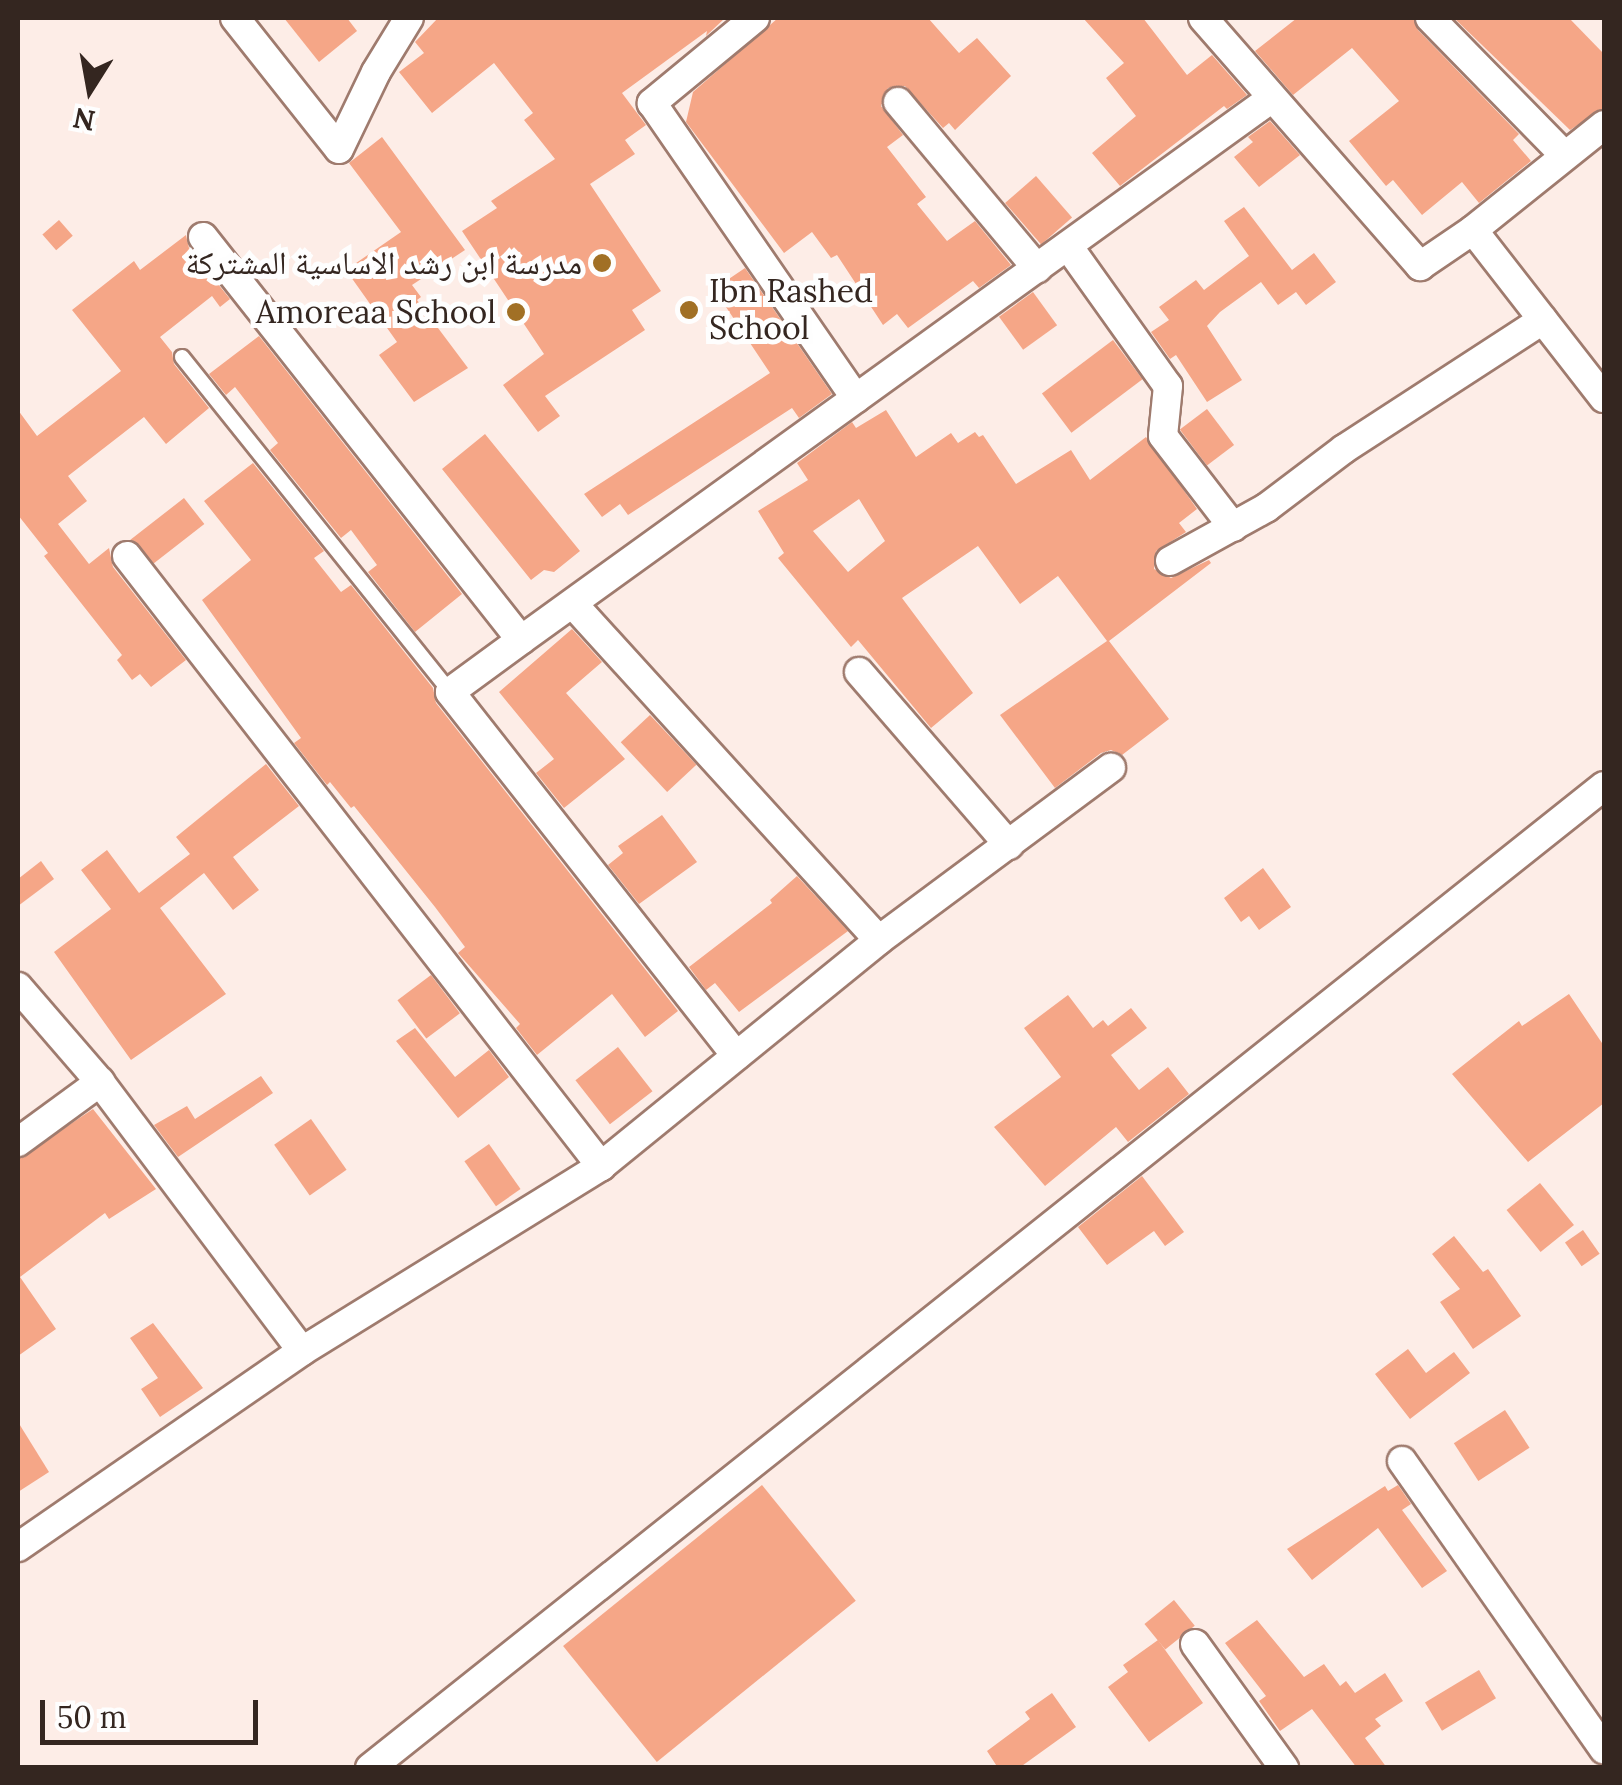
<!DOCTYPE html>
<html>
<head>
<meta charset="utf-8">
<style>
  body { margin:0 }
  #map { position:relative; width:1622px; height:1785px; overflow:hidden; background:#fdede7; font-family:Lora,"Noto Naskh Arabic",serif }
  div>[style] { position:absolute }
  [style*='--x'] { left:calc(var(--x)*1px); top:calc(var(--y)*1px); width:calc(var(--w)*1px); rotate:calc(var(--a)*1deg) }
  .building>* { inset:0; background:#f5a687; transform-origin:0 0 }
  .roads { filter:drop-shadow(2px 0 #9f7b6e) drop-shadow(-2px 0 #9f7b6e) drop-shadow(0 2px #9f7b6e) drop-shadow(0 -2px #9f7b6e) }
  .service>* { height:14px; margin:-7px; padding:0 7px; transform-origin:7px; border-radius:7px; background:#fff }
  .minor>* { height:28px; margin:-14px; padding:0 14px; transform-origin:14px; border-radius:14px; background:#fff }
  .dots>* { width:28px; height:28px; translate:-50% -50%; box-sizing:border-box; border:5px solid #fefefe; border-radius:50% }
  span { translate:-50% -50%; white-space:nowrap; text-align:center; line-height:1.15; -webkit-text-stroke:10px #fefefe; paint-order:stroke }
  .poi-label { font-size:32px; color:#342620 }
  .right { translate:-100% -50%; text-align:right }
  .left { translate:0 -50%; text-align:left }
  .frame { position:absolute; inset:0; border:20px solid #342620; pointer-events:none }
  .north { position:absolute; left:40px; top:40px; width:100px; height:100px; -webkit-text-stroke:8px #fefefe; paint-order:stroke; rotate:191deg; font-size:28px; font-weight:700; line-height:40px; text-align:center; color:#342620 }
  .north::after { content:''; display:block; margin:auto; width:35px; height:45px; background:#342620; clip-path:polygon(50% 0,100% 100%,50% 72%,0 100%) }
  .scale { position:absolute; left:40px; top:1700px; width:218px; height:45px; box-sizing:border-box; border:5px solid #342620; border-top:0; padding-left:12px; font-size:30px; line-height:35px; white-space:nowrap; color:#342620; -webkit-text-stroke:8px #fefefe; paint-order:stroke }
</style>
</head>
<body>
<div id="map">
  <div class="building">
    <i style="clip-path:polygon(284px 18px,347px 18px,357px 31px,319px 62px)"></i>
    <i style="clip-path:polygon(438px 18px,725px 18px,706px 36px,707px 31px,622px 93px,646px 125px,625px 140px,635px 154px,590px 184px,661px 291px,632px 310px,645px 330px,545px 396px,560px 416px,538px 432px,503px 385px,544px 354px,462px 231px,497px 208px,491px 201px,555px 159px,524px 120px,533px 113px,494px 63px,432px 113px,399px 72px,424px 53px,415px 42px)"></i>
    <i style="clip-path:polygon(778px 18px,928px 18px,959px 53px,977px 38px,1011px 76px,955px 130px,949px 123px,943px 128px,905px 86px,888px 88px,881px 106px,903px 135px,887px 147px,926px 197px,917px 204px,947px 241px,975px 221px,1011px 265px,979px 288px,973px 281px,908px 328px,897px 314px,883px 325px,837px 255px,831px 258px,812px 232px,784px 253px,686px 122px,693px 92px)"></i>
    <i style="clip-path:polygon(1083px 18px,1143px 18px,1187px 75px,1212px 55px,1247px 95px,1227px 109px,1224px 106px,1120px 186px,1092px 153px,1136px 116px,1106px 78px,1124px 63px)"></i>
    <i style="clip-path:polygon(1297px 18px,1413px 18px,1418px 30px,1519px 134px,1513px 140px,1531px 161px,1479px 203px,1462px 182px,1422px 215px,1393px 180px,1386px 186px,1349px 141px,1399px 101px,1352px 48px,1293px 95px,1255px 51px)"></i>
    <i style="clip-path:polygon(1454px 18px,1569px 18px,1604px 54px,1604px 108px,1570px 130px)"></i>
    <i style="clip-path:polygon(1270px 121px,1300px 155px,1259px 187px,1234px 157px,1253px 142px,1248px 137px)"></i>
    <i style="clip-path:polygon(382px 137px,465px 250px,412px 285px,421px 297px,417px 300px,468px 368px,414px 402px,379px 355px,397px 342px,346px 270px,401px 232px,349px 163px)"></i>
    <i style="left:1036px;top:176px;width:55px;height:41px;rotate:49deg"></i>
    <i style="clip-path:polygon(1244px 207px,1292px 270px,1314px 253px,1336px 282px,1306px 305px,1296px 292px,1278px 305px,1261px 282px,1220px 312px,1207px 326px,1242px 380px,1207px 402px,1176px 355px,1170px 359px,1151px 332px,1169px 320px,1159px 307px,1196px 280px,1204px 290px,1249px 256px,1224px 221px)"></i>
    <i style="left:59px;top:220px;width:21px;height:22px;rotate:49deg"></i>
    <i style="clip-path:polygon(186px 235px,189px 248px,230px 299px,220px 307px,212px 296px,160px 337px,172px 352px,174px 364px,209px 408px,166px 444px,144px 417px,68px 476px,87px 501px,58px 524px,89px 564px,109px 548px,113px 567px,186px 660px,151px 687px,140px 674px,132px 680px,117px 660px,122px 655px,44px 556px,48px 553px,18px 515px,18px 410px,37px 436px,121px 371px,72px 310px,134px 261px,140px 270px)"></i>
    <i style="clip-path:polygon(745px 268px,832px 394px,799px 418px,792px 408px,628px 515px,620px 504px,602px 517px,584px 494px,770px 373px,714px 289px)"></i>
    <i style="left:1033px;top:292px;width:41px;height:42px;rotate:54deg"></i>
    <i style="clip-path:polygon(259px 336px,462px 594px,415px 632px,368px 572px,377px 565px,351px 530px,341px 538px,270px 450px,278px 443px,235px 387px,226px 395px,209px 374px)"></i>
    <i style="left:1113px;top:340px;width:49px;height:89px;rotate:53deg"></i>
    <i style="left:1207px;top:409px;width:45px;height:34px;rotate:53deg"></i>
    <i style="clip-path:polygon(evenodd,886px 410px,916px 457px,951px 433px,958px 443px,975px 432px,979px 437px,983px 435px,1016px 484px,1071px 450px,1090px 480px,1146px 437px,1197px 509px,1179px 523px,1186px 532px,1156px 551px,1154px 569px,1171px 578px,1209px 560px,1211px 563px,1109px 641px,1169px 719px,1122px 755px,1111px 750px,1101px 753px,1055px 788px,1000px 715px,1107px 641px,1058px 576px,1020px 604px,978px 546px,902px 598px,973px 693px,931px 728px,858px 640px,851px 647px,778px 558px,784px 553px,758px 511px,808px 480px,797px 463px,852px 422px,856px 428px,886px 410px,859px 499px,885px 541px,848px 572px,813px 531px,859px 499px)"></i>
    <i style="clip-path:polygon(485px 434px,580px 551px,554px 572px,544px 570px,531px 580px,442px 469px)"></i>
    <i style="clip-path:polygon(253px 463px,324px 551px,314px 558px,341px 592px,351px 585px,433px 688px,436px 703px,678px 1011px,645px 1037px,612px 994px,537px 1055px,516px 1028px,520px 1024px,458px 953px,465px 947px,435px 907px,354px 806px,351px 808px,330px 782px,327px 785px,294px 743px,301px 738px,202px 600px,251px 560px,204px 501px)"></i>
    <i style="left:184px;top:498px;width:33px;height:68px;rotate:52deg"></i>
    <i style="clip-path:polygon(572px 629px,602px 662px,566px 693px,625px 759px,564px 808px,536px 773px,554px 759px,499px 692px)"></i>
    <i style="left:650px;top:715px;width:68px;height:40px;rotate:47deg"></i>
    <i style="clip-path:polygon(266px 764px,299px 806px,233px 857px,259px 890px,233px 910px,204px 873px,160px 908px,226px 994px,131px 1060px,54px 952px,111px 909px,81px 870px,107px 850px,139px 893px,190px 854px,176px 837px)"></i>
    <i style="clip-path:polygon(662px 815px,697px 862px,639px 904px,608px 865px,623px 853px,618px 846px)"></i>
    <i style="clip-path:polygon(41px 861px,54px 879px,18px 906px,18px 879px)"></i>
    <i style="clip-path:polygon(1263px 868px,1291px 907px,1259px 930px,1249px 916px,1241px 922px,1224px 898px)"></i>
    <i style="clip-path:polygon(797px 876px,848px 931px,739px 1012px,715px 983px,706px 990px,689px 967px,772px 903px,770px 900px)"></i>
    <i style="left:431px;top:975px;width:48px;height:42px;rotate:53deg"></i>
    <i style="clip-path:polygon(1569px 994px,1604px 1046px,1604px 1103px,1528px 1162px,1452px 1074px,1519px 1021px,1522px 1026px)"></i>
    <i style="clip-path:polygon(1068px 995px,1093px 1028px,1103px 1020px,1108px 1026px,1131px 1008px,1147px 1028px,1111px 1055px,1139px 1090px,1168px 1067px,1189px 1094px,1128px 1142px,1116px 1127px,1045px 1186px,994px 1127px,1061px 1077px,1024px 1028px)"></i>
    <i style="clip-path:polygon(415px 1028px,455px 1077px,489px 1050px,509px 1077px,458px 1118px,396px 1041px)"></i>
    <i style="left:618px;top:1047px;width:56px;height:54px;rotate:52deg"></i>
    <i style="clip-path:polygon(261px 1076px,273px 1093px,178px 1157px,154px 1125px,187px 1106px,195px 1119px)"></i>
    <i style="clip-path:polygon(93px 1109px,156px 1189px,109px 1219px,105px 1213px,20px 1277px,56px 1329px,18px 1356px,18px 1159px)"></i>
    <i style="left:311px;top:1119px;width:62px;height:45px;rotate:55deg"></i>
    <i style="left:489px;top:1144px;width:55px;height:30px;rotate:55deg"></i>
    <i style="clip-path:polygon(1142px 1176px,1184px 1232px,1165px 1246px,1154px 1231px,1107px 1265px,1078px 1227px)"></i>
    <i style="left:1540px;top:1183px;width:54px;height:43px;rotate:51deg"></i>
    <i style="left:1583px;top:1230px;width:29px;height:22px;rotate:55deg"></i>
    <i style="clip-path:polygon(1454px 1236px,1483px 1272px,1488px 1269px,1521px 1316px,1473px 1349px,1440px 1302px,1460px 1289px,1432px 1254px)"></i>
    <i style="clip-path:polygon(153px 1323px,203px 1388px,160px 1417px,141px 1389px,158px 1378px,130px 1338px)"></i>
    <i style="clip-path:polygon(1408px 1349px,1426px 1373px,1454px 1352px,1470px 1373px,1410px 1419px,1375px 1374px)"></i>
    <i style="left:1505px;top:1410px;width:45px;height:61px;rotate:57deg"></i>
    <i style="clip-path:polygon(18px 1422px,49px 1472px,18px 1492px)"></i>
    <i style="left:762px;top:1485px;width:149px;height:256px;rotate:51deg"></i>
    <i style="clip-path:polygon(1398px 1485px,1411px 1504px,1402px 1510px,1447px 1571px,1422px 1588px,1378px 1528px,1312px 1580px,1287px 1549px,1385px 1486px,1388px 1491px)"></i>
    <i style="left:1174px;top:1600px;width:33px;height:38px;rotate:51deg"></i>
    <i style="clip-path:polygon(1257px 1620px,1304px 1677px,1324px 1664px,1340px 1686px,1346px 1681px,1355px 1693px,1385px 1673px,1403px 1701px,1375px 1719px,1381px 1726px,1365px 1738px,1387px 1768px,1357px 1768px,1312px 1709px,1280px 1731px,1259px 1701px,1266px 1696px,1225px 1643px)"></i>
    <i style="clip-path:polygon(1158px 1640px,1203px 1703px,1149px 1742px,1108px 1687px,1128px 1672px,1123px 1665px)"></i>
    <i style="left:1479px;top:1670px;width:33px;height:63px;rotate:59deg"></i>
    <i style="clip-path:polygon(1052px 1693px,1076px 1727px,1019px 1768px,998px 1768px,987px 1751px,1030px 1719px,1025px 1712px)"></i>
  </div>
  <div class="roads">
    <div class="service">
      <i style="--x:182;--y:357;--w:429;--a:51.3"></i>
    </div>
    <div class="minor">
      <i style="--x:235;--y:18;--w:167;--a:51.6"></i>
      <i style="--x:339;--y:149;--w:85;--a:-64.3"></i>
      <i style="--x:376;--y:72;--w:63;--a:-58.6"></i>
      <i style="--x:755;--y:18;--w:134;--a:140.5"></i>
      <i style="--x:652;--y:103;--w:359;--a:55.4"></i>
      <i style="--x:1203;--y:18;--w:330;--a:48.8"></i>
      <i style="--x:1420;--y:266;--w:64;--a:-34.2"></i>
      <i style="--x:1473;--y:230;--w:213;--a:52.1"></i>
      <i style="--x:1430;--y:18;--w:192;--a:45.6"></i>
      <i style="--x:898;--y:102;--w:217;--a:50.1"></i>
      <i style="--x:1473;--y:230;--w:168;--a:-38.7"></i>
      <i style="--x:203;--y:237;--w:513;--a:51.72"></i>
      <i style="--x:521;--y:640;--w:88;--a:143.8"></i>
      <i style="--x:450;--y:692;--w:463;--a:51.8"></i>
      <i style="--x:1068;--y:246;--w:172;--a:54.5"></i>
      <i style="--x:1168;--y:386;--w:50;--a:95.7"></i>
      <i style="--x:1163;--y:436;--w:115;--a:52.4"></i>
      <i style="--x:127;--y:556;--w:773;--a:52.15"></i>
      <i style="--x:1170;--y:561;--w:110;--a:-28.9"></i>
      <i style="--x:1266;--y:508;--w:98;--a:-37.1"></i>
      <i style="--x:1344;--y:449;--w:237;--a:-33"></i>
      <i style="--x:573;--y:604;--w:454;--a:47.7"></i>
      <i style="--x:521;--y:640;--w:926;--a:-35.82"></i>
      <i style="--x:859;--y:672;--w:229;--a:49.1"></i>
      <i style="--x:18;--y:987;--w:125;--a:49.2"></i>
      <i style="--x:100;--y:1082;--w:336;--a:53.1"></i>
      <i style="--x:18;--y:1142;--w:102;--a:-36.2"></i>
      <i style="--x:1402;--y:1461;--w:352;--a:55"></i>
      <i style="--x:18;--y:1547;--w:345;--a:-34.6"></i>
      <i style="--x:302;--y:1351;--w:352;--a:-31.7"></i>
      <i style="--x:601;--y:1166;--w:358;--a:-39.1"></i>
      <i style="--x:879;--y:940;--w:289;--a:-36.6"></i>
      <i style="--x:1195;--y:1644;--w:153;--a:54.3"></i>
      <i style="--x:370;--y:1768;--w:1577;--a:-38.51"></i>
    </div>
  </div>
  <div class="dots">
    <i style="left:602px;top:263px;background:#a17025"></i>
    <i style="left:689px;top:310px;background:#a17025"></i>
    <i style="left:516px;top:312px;background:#a17025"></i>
  </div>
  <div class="poi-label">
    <span class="right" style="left:582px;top:263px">مدرسة ابن رشد الاساسية المشتركة</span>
    <span class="left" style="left:709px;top:310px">Ibn Rashed<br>School</span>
    <span class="right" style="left:496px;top:312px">Amoreaa School</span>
  </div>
  <div class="frame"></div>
  <div class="north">N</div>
  <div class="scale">50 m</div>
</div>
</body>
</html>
